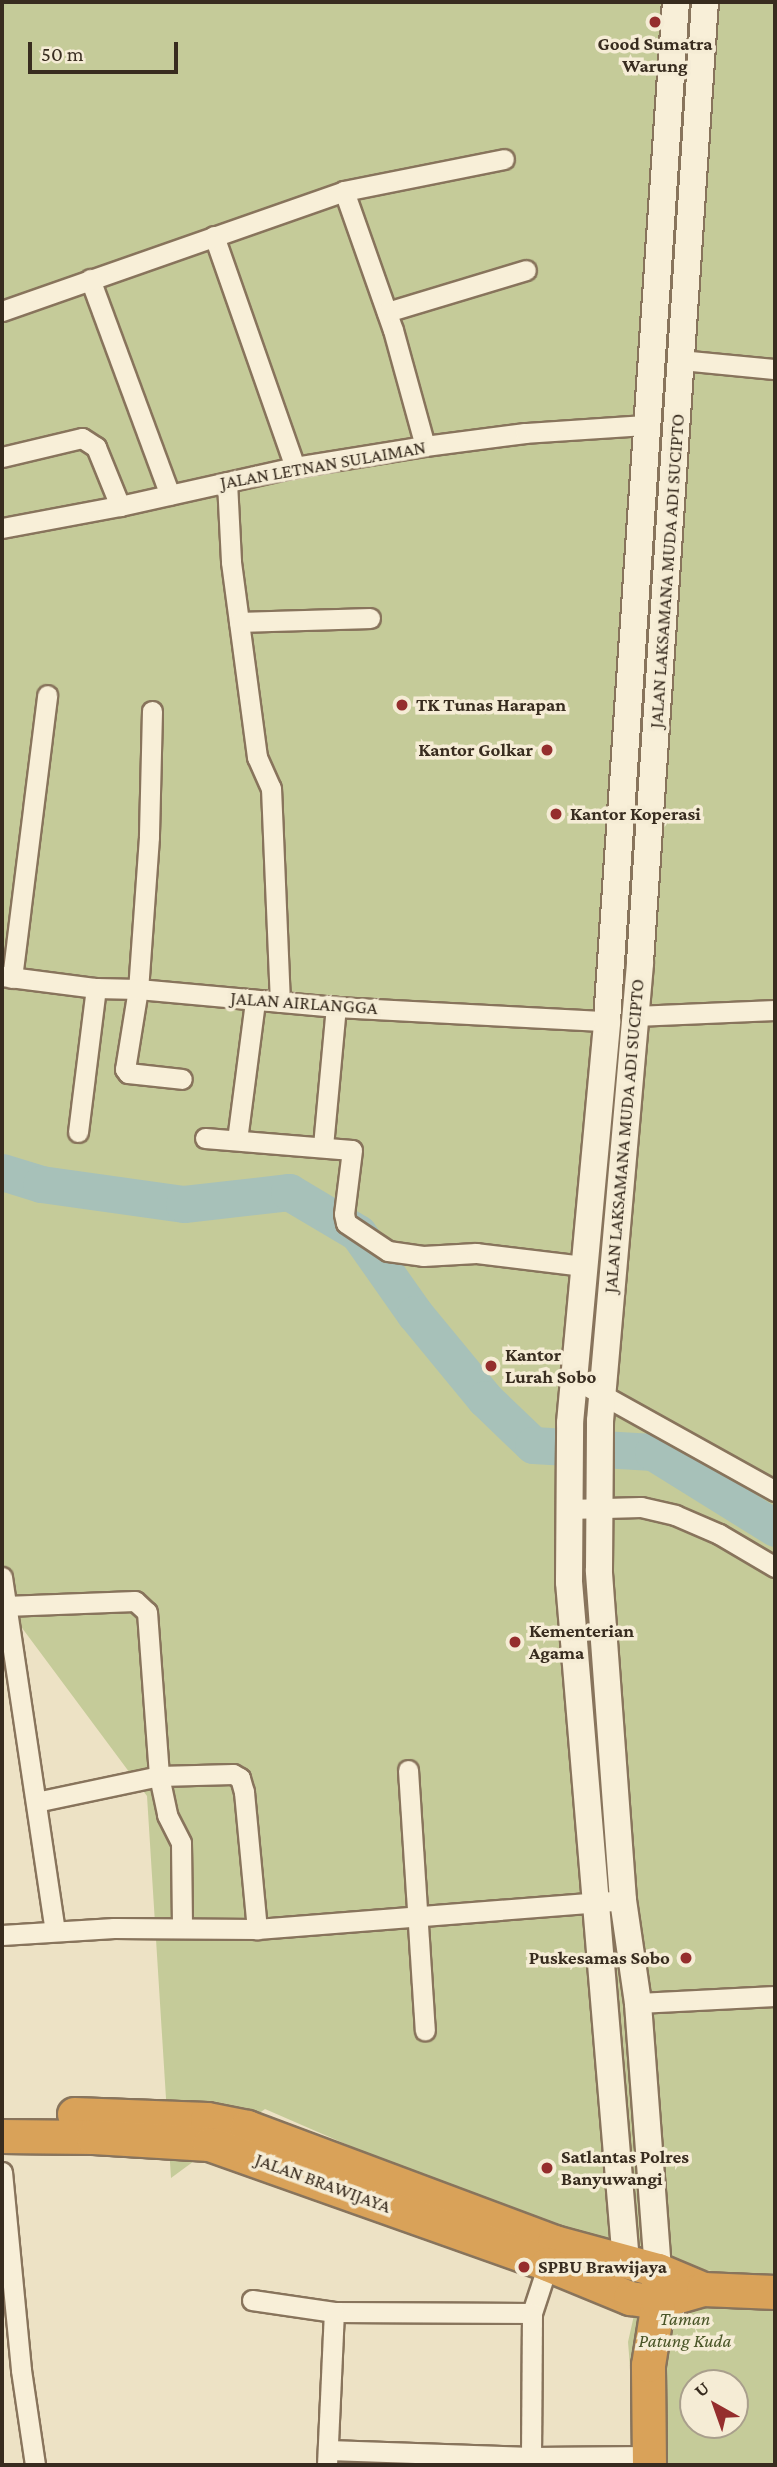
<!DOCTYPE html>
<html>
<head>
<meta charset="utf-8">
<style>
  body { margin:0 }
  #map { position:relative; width:777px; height:2467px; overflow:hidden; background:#ede2c5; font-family:"Crimson Pro",serif }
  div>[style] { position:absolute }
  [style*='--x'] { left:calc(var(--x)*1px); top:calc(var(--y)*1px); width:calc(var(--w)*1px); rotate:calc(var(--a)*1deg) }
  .green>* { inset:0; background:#c5cb99 }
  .river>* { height:37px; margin:-18.5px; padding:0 18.5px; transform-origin:18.5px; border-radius:18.5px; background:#a7c1b9 }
  .roads { filter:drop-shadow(2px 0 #88745c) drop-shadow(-2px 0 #88745c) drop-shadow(0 2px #88745c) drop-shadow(0 -2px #88745c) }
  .street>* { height:19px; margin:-9.5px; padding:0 9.5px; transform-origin:9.5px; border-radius:9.5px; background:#f8efd8 }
  .secondary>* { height:26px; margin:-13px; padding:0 13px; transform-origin:13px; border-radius:13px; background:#f8efd8 }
  .highway>* { height:33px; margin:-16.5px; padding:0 16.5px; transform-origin:16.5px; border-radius:16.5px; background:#d9a259 }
  .dots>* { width:19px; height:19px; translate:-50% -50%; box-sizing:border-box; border:4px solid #f5ecd5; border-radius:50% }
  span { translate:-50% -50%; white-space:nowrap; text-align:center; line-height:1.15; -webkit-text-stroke:7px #f5ecd5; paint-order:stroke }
  .poi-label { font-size:19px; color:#382c1f; font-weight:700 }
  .left { translate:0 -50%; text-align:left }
  .right { translate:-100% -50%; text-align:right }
  .street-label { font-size:19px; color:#382c1f }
  .park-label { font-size:19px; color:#485426; font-style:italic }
  .frame { position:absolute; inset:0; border:4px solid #382c1f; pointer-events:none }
  .north { position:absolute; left:679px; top:2369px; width:70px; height:70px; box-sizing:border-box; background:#f5ecd5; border:2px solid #a99f8c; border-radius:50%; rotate:320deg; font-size:19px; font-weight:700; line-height:28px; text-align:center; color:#382c1f }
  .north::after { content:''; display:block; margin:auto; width:24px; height:32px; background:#952e2d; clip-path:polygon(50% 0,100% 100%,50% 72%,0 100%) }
  .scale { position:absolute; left:28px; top:42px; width:150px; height:32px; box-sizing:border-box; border:4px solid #382c1f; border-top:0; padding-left:9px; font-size:21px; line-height:24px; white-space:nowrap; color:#382c1f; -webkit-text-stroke:5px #f5ecd5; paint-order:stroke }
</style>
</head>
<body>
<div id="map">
  <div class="green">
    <i style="clip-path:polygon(2px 2px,775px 2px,775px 2280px,601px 2255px,265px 2109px,171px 2178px,147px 1796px,2px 1601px)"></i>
    <i style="clip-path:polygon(evenodd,643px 2275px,775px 2282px,775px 2465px,638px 2465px,628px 2342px,643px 2275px,693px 2383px,735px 2383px,735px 2425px,693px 2425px,693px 2383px)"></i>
  </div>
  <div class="river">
    <i style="--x:2;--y:1172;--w:41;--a:17.1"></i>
    <i style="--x:41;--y:1184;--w:144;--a:8"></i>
    <i style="--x:184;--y:1204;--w:106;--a:-6.5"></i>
    <i style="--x:289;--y:1192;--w:80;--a:30.7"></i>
    <i style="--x:358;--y:1233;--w:99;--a:54.9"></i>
    <i style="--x:415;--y:1314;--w:110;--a:50.5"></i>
    <i style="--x:485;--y:1399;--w:66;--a:43.8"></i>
    <i style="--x:533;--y:1445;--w:120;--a:3.3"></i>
    <i style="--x:653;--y:1452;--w:144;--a:31.9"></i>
  </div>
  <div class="roads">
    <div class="street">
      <i style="--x:344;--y:191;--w:163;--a:-11.3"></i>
      <i style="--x:214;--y:236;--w:245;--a:70.7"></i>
      <i style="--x:90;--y:279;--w:230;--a:69.7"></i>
      <i style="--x:2;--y:311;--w:362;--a:-19.3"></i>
      <i style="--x:344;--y:191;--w:147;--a:70.6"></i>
      <i style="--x:393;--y:330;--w:120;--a:74.6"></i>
      <i style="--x:387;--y:312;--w:145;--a:-16.8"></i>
      <i style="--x:681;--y:360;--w:94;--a:5.5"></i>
      <i style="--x:2;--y:457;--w:82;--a:-13.4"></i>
      <i style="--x:82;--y:438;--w:17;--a:33"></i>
      <i style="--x:96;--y:447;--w:64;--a:67.9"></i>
      <i style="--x:227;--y:482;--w:80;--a:87.1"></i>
      <i style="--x:231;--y:562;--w:197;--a:82.4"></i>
      <i style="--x:257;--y:757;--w:34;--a:66"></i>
      <i style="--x:271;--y:788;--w:214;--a:87.6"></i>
      <i style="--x:2;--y:528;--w:120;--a:-10.6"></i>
      <i style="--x:120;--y:506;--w:179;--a:-12.6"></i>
      <i style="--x:295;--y:467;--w:132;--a:-9.2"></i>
      <i style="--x:425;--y:446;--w:101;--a:-7.4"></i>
      <i style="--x:525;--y:433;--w:122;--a:-3.8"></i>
      <i style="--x:239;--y:622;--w:131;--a:-1.7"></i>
      <i style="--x:152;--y:711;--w:126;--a:91.4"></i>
      <i style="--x:149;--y:837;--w:152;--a:94.1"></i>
      <i style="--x:138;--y:989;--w:81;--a:99.2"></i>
      <i style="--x:125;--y:1069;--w:5;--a:53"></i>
      <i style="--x:128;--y:1073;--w:54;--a:6.3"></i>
      <i style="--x:2;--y:976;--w:95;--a:7.3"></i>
      <i style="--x:96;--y:988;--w:42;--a:1.4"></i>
      <i style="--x:138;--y:989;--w:199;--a:5.2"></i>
      <i style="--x:336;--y:1007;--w:271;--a:3"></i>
      <i style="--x:12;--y:978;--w:285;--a:-82.9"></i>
      <i style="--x:635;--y:1016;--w:140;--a:-2.5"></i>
      <i style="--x:78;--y:1132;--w:145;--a:-82.9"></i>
      <i style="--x:205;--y:1138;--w:147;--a:4.7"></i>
      <i style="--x:352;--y:1150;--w:64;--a:97.1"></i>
      <i style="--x:344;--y:1214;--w:9;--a:77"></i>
      <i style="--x:346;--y:1223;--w:50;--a:33.7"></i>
      <i style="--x:388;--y:1251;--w:35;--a:8"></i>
      <i style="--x:423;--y:1256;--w:53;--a:-3.2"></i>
      <i style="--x:476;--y:1253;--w:109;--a:6.9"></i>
      <i style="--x:237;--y:1140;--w:140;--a:-82.6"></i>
      <i style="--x:323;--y:1146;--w:140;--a:-84.7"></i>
      <i style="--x:574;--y:1379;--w:230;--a:29.1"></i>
      <i style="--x:569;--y:1509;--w:72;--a:-1.6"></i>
      <i style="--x:641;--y:1507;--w:35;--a:13"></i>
      <i style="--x:675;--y:1515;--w:48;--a:23.4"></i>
      <i style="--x:719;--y:1534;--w:65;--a:30.5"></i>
      <i style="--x:2;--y:1577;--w:357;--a:81.5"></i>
      <i style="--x:5;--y:1606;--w:130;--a:-2.2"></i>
      <i style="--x:135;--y:1601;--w:16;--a:43"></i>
      <i style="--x:147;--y:1612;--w:164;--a:85.8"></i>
      <i style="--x:159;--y:1776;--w:40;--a:78"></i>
      <i style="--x:167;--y:1815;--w:31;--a:63"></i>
      <i style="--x:181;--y:1843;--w:84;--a:89.3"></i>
      <i style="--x:408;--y:1770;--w:261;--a:86.3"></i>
      <i style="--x:36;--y:1802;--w:126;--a:-11.9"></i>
      <i style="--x:159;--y:1776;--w:74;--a:-1.5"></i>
      <i style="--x:233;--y:1774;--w:8;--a:30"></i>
      <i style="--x:240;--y:1778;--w:15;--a:74"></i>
      <i style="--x:244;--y:1792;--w:138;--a:84.6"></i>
      <i style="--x:2;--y:1935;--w:112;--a:-3.6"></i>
      <i style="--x:114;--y:1928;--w:143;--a:0.4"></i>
      <i style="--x:257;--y:1929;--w:367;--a:-4.5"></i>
      <i style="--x:638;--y:2003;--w:137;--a:-2.9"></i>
      <i style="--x:2;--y:2172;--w:199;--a:84.5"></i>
      <i style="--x:21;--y:2370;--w:96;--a:81.6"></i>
      <i style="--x:252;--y:2300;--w:83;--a:8.3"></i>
      <i style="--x:334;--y:2312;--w:198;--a:0.3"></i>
      <i style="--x:532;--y:2313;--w:61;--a:-71.9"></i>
      <i style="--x:328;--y:2450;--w:203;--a:2"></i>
      <i style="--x:531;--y:2457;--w:118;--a:-0.5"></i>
      <i style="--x:531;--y:2457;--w:144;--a:-89.6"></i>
      <i style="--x:327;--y:2465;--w:153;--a:-87.4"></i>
    </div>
    <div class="secondary">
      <i style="--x:626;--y:2262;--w:682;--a:-94.79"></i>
      <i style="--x:569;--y:1582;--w:159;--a:-89.6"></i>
      <i style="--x:570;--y:1423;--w:404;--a:-84.7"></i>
      <i style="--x:607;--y:1021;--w:1021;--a:-86.13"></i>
      <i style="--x:658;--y:2270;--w:268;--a:-94.3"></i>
      <i style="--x:638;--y:2003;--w:104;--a:-98.3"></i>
      <i style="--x:623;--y:1900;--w:331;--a:-94.2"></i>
      <i style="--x:599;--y:1570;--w:149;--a:-89.6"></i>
      <i style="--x:600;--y:1421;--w:461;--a:-85"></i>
      <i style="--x:640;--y:962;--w:962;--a:-86.13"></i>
    </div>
    <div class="highway">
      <i style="--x:74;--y:2114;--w:133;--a:2.2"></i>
      <i style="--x:207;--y:2119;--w:41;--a:11.3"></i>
      <i style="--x:247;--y:2127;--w:328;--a:20.5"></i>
      <i style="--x:554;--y:2242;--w:108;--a:15.1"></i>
      <i style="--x:658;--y:2270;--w:49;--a:22.9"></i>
      <i style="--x:2;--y:2136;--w:91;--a:0.6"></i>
      <i style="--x:93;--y:2137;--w:116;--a:3.5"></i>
      <i style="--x:209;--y:2144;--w:359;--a:19.5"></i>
      <i style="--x:547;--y:2264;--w:90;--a:22.3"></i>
      <i style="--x:630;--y:2298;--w:28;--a:8"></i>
      <i style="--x:658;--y:2302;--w:47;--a:-16.1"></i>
      <i style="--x:703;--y:2289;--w:72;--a:2.4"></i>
      <i style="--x:649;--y:2465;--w:100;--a:-90.6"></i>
      <i style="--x:648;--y:2365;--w:64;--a:-81"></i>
      <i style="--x:658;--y:2302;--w:23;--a:-90"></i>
    </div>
  </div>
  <div class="dots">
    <i style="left:655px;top:22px;background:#952e2d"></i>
    <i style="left:402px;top:705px;background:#952e2d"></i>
    <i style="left:547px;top:750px;background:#952e2d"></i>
    <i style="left:556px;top:814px;background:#952e2d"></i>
    <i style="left:491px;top:1366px;background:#952e2d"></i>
    <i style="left:515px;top:1642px;background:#952e2d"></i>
    <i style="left:686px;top:1958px;background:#952e2d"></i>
    <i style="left:547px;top:2168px;background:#952e2d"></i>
    <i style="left:524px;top:2267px;background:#952e2d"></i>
  </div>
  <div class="poi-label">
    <span style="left:655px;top:55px">Good Sumatra<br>Warung</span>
    <span class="left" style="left:416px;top:705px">TK Tunas Harapan</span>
    <span class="right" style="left:533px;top:750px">Kantor Golkar</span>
    <span class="left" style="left:570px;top:814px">Kantor Koperasi</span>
    <span class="left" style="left:505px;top:1366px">Kantor<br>Lurah Sobo</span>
    <span class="left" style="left:529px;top:1642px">Kementerian<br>Agama</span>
    <span class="right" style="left:670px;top:1958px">Puskesamas Sobo</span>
    <span class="left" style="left:561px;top:2168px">Satlantas Polres<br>Banyuwangi</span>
    <span class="left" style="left:538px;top:2267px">SPBU Brawijaya</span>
  </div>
  <div class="street-label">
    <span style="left:323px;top:465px;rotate:-10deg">JALAN LETNAN SULAIMAN</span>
    <span style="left:667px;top:571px;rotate:-86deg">JALAN LAKSAMANA MUDA ADI SUCIPTO</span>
    <span style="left:304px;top:1003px;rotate:4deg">JALAN AIRLANGGA</span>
    <span style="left:624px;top:1136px;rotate:-85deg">JALAN LAKSAMANA MUDA ADI SUCIPTO</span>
    <span style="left:323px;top:2183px;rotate:20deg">JALAN BRAWIJAYA</span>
  </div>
  <div class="park-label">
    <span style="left:685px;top:2330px">Taman<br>Patung Kuda</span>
  </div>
  <div class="frame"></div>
  <div class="north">U</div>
  <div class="scale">50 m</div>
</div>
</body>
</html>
